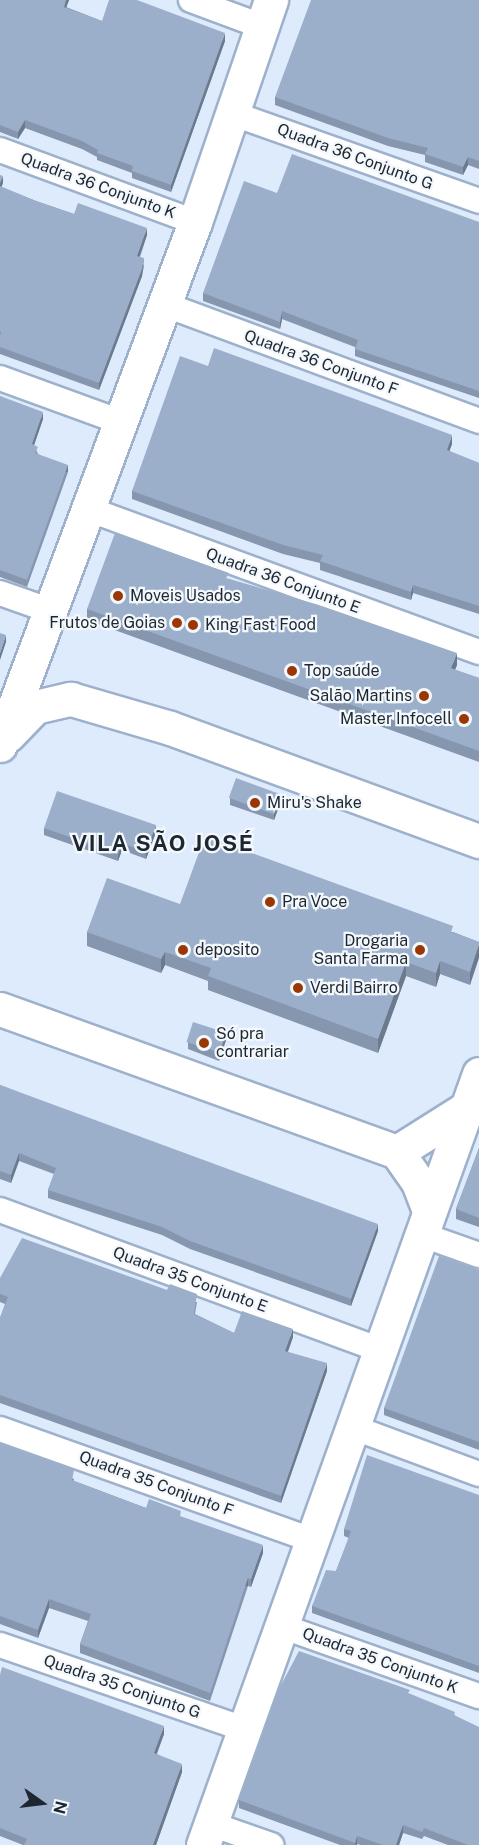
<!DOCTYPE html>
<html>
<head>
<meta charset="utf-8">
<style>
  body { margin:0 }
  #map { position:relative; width:479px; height:1845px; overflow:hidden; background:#deebfc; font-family:"Public Sans",sans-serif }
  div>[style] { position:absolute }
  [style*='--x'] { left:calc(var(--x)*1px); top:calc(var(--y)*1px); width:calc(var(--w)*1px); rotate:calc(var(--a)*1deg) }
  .roads { filter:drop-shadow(2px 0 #9db1cc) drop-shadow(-2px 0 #9db1cc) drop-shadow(0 2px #9db1cc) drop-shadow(0 -2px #9db1cc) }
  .street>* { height:24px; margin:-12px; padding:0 12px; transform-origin:12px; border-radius:12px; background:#fff }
  .secondary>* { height:33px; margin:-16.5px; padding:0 16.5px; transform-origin:16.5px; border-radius:16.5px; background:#fff }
  .wall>* { inset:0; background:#8596ae }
  .shaded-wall>* { inset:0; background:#6c7a8d; transform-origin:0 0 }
  .building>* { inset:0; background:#9bafca; transform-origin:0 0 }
  .dots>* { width:16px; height:16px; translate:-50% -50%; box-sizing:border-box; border:3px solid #f3f8fd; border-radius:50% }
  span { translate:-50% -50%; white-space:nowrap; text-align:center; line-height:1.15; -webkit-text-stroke:4.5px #f3f8fd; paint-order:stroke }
  .street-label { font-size:16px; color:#1e2630 }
  .poi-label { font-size:16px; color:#1e2630 }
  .left { translate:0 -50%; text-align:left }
  .right { translate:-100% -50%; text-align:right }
  .district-label { font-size:22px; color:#1e2630; font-weight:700; letter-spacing:1.5px }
  .north { position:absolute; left:12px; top:1773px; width:60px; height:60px; -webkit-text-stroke:4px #f3f8fd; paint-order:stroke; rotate:104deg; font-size:16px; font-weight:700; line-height:24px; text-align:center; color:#1e2630 }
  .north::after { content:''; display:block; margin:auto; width:21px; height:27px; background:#1e2630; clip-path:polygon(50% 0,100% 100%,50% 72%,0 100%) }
</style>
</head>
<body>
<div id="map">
  <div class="roads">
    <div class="street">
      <i style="--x:191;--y:0;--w:75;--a:20.4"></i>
      <i style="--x:231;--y:113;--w:263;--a:19.5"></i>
      <i style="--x:0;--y:150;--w:208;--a:20.3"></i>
      <i style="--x:163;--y:304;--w:337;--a:20.3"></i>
      <i style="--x:0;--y:378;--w:129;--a:20"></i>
      <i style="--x:88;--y:509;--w:416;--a:20.1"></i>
      <i style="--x:0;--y:593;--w:54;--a:19.4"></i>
      <i style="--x:0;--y:1210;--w:405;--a:20.2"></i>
      <i style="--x:420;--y:1234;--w:63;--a:19.6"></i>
      <i style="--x:352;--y:1427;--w:135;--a:20.3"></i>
      <i style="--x:0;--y:1429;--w:331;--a:19.6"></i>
      <i style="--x:281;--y:1626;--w:210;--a:19.5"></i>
      <i style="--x:0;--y:1645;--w:258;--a:19"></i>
      <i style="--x:211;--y:1824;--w:64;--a:19.3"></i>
    </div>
    <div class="secondary">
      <i style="--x:8;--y:735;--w:39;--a:-46"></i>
      <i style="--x:35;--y:707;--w:37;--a:-13"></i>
      <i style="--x:71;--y:699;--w:103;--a:16.3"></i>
      <i style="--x:170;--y:728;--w:329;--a:20.1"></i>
      <i style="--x:0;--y:745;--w:558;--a:-69.55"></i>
      <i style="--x:195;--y:222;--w:235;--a:-71.1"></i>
      <i style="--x:0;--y:1009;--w:422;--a:19.8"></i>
      <i style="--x:397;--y:1152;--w:90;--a:-32.3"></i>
      <i style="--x:397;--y:1152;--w:37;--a:55"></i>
      <i style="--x:418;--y:1182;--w:31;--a:69"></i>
      <i style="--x:203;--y:1845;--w:819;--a:-70.3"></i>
    </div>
  </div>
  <div class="wall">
    <i style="clip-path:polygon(0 0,69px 0,66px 7px,102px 21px,225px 41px,171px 192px,132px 178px,132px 173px,97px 160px,97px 157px,82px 149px,25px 128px,18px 139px,0 132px)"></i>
    <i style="clip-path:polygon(479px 0,479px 169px,468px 165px,463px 175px,425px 162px,425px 155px,388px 146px,275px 105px,275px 97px)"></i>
    <i style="clip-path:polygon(0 175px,3px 183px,1px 187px,36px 201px,74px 214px,147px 235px,140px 257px,144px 266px,142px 276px,99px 390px,0 354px)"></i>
    <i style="clip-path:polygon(277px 193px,479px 222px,479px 398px,355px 356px,355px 347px,282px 319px,280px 329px,203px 301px,203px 293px)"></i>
    <i style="clip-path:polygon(208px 366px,452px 444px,449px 451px,479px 463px,479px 614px,413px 593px,411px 600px,320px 570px,320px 563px,283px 554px,132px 499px,132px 491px)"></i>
    <i style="clip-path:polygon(0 396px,43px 419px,34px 445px,38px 454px,68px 472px,27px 587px,0 577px)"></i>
    <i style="clip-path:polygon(229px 579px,457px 665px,455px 670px,479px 678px,479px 762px,87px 620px,87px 609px)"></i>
    <i style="clip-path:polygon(230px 798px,281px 801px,274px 820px,230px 805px)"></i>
    <i style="clip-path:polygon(44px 828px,156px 832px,146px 859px,122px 850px,118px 861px,44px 835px)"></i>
    <i style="clip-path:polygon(180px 904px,453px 932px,479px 942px,470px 985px,440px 974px,436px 987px,406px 976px,378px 1053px,208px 990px,208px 981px,165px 965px,161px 973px,87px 946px,87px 932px)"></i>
    <i style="clip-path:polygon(226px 1040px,219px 1061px,188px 1049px,188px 1042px)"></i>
    <i style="clip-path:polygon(0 1085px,378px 1231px,351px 1306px,190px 1249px,162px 1235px,48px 1198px,48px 1190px,54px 1174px,19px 1161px,11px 1183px,0 1179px)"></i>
    <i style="clip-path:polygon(479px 1148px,479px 1227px,456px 1219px,456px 1209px)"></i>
    <i style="clip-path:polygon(479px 1270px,479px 1450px,384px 1415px,384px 1408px)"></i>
    <i style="clip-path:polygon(0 1278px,197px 1302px,195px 1314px,234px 1333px,293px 1337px,288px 1352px,327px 1371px,281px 1503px,0 1403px,0 1318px,5px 1304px,0 1302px)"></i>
    <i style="clip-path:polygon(0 1444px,74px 1479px,74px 1481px,146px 1508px,181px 1517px,263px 1553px,251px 1587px,248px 1586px,210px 1701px,80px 1653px,80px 1644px,88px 1621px,49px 1608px,38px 1638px,0 1624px)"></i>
    <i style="clip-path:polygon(479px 1495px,479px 1673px,312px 1613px,312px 1606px,336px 1571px,349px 1538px,344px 1536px,344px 1529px)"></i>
    <i style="clip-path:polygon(0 1675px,164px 1734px,157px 1754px,182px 1772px,156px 1845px,23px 1845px,0 1836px)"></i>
    <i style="clip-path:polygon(410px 1694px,455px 1715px,479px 1845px,448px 1845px,424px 1836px,422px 1839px,403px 1833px,399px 1845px,361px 1845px,357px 1844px,357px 1845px,340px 1845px,239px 1808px,239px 1800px)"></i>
  </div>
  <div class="shaded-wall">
    <i style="clip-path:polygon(66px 0,69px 0,64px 14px,64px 7px)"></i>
    <i style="clip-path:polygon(225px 33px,225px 41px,171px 192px,171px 185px)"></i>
    <i style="clip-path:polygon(25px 120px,25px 128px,18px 139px,18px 132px)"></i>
    <i style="clip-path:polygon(468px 157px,468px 165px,463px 175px,463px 167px)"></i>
    <i style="clip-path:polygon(3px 176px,3px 183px,0 191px,0 183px)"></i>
    <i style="clip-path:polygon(147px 228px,147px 235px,137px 263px,137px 256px)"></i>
    <i style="clip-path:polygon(144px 258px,142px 276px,99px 390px,99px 383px)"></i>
    <i style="clip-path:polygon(282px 311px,282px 319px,280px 329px,280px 322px)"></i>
    <i style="clip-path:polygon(43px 412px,43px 419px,32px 451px,32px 444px)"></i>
    <i style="clip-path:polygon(452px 435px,452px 444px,447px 458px,447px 450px)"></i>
    <i style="left:68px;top:465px;width:7px;height:122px;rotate:90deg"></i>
    <i style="clip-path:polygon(413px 585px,413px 593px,411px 600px,411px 592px)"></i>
    <i style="clip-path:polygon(6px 635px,6px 642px,0 660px,0 653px)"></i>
    <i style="clip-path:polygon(457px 653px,457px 665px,451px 679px,451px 668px)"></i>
    <i style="clip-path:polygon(281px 794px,281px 801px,274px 820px,274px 814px)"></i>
    <i style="clip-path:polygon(156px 825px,156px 832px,146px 859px,146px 852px)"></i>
    <i style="clip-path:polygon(122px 843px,122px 850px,118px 861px,118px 854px)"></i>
    <i style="clip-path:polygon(479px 944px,479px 958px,470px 985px,470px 972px)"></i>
    <i style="clip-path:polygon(165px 952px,165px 965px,161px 973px,161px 959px)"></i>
    <i style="clip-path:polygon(440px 961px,440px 974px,436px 987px,436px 973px)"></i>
    <i style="clip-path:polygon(406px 962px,406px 976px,378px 1053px,378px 1039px)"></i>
    <i style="clip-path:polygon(226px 1033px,226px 1040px,219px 1061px,219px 1054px)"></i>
    <i style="clip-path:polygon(19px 1153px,19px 1161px,11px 1183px,11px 1175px)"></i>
    <i style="clip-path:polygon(378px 1224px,378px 1231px,351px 1306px,351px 1299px)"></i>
    <i style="clip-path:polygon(293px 1329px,293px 1337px,285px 1359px,285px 1351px)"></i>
    <i style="clip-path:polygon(327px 1363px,327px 1371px,281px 1503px,281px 1496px)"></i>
    <i style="clip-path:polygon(263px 1545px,263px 1553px,251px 1587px,251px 1579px)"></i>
    <i style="left:248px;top:1578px;width:8px;height:121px;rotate:90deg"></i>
    <i style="clip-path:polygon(49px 1599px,49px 1608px,38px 1638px,38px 1630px)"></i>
    <i style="clip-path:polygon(164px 1726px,164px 1734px,154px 1760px,154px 1753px)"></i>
    <i style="clip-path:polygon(182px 1764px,182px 1772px,156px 1845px,153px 1845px)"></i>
    <i style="clip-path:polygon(403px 1825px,403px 1833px,399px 1845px,396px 1845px)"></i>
    <i style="clip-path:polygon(357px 1836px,357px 1845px,355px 1845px)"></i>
  </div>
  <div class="building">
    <i style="clip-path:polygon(0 0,66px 0,64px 7px,102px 21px,109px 0,137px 0,225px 33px,171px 185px,132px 171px,133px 166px,97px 153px,98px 150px,82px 141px,25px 120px,18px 132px,0 125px)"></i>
    <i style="clip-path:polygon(311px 0,479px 0,479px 161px,468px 157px,463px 167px,425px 154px,428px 148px,388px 138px,275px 97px)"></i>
    <i style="clip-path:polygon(292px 154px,479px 222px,479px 391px,355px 349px,358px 340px,282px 311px,280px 322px,203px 293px,244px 181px,277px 193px)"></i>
    <i style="clip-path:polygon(0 175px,3px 176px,0 183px)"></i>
    <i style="clip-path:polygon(0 186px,36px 201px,74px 214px,78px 203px,147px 228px,137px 256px,144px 258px,142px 269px,99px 383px,0 347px,0 336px,1px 332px,0 331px)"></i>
    <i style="clip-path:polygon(214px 348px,377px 407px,452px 435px,447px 450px,479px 463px,479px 606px,413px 585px,411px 592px,320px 561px,323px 555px,283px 545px,132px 491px,180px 356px,208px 366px)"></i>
    <i style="clip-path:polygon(0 396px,43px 412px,32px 444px,38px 447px,35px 453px,68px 465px,27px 580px,0 570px)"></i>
    <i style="clip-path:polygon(115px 533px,229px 573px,226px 578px,319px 605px,457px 653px,451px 668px,479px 678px,479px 751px,87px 609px)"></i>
    <i style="clip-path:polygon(0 633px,6px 635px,0 653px)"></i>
    <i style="left:236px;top:778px;width:48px;height:21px;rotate:20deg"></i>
    <i style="clip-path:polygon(57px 791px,156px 825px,146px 852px,122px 843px,118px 854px,44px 828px)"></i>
    <i style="clip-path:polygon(205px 836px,453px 926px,451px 932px,479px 942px,479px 944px,470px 972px,440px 961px,436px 973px,406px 962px,378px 1039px,208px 976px,211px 968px,165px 952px,161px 959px,87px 932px,107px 878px,180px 904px)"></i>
    <i style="left:193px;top:1022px;width:35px;height:21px;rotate:18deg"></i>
    <i style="clip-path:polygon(0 1085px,378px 1224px,351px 1299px,190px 1241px,162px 1227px,48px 1190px,56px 1168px,19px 1153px,11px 1175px,0 1171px)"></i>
    <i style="clip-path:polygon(479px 1148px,479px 1218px,456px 1209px)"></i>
    <i style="clip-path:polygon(22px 1238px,167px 1290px,170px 1284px,197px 1294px,194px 1314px,234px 1333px,242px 1311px,293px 1329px,285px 1351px,327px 1363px,281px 1496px,0 1395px,0 1318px,8px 1297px,0 1294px,0 1278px)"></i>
    <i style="clip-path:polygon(439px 1256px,479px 1270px,479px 1442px,384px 1408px)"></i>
    <i style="clip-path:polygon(0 1444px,74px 1470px,72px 1480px,146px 1508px,149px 1499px,181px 1511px,180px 1516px,263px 1545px,251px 1579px,248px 1578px,210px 1693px,80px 1644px,91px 1614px,49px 1599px,38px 1630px,0 1616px)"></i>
    <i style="clip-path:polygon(367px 1455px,479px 1495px,479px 1666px,312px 1606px,326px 1570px,336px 1571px,351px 1531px,344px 1529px)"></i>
    <i style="clip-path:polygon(299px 1651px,410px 1690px,408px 1693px,455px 1712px,454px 1715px,479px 1727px,479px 1845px,468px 1845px,424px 1828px,422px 1832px,403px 1825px,396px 1845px,383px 1845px,357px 1836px,355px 1843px,239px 1800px,280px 1687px)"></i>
    <i style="clip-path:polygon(2px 1667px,164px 1726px,154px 1753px,182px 1764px,153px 1845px,24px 1845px,27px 1839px,0 1828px,0 1675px)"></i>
  </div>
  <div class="dots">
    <i style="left:118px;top:596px;background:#9b3704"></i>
    <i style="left:177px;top:623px;background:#9b3704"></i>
    <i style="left:193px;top:625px;background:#9b3704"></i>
    <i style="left:292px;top:671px;background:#9b3704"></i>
    <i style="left:424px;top:696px;background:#9b3704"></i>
    <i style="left:464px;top:719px;background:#9b3704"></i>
    <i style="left:255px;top:803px;background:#9b3704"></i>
    <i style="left:270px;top:902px;background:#9b3704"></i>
    <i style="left:183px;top:950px;background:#9b3704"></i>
    <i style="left:420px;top:950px;background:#9b3704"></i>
    <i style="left:298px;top:988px;background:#9b3704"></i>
    <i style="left:204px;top:1043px;background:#9b3704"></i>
  </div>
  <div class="street-label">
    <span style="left:355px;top:157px;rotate:20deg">Quadra 36 Conjunto G</span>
    <span style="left:98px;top:186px;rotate:20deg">Quadra 36 Conjunto K</span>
    <span style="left:321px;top:363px;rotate:20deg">Quadra 36 Conjunto F</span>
    <span style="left:283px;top:581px;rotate:20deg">Quadra 36 Conjunto E</span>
    <span style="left:190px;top:1280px;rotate:20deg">Quadra 35 Conjunto E</span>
    <span style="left:156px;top:1484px;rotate:20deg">Quadra 35 Conjunto F</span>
    <span style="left:380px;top:1661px;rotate:20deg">Quadra 35 Conjunto K</span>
    <span style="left:122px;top:1687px;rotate:19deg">Quadra 35 Conjunto G</span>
  </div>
  <div class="poi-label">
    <span class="left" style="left:130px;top:596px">Moveis Usados</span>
    <span class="right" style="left:165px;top:623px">Frutos de Goias</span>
    <span class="left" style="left:205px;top:625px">King Fast Food</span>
    <span class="left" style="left:304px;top:671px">Top saúde</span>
    <span class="right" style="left:412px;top:696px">Salão Martins</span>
    <span class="right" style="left:452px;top:719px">Master Infocell</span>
    <span class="left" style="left:267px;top:803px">Miru's Shake</span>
    <span class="left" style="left:282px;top:902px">Pra Voce</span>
    <span class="right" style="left:408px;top:950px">Drogaria<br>Santa Farma</span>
    <span class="left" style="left:195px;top:950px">deposito</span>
    <span class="left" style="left:310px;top:988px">Verdi Bairro</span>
    <span class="left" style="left:216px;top:1043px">Só pra<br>contrariar</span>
  </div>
  <div class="district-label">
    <span style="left:163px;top:844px">VILA SÃO JOSÉ</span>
  </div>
  <div class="north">N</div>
</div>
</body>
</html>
